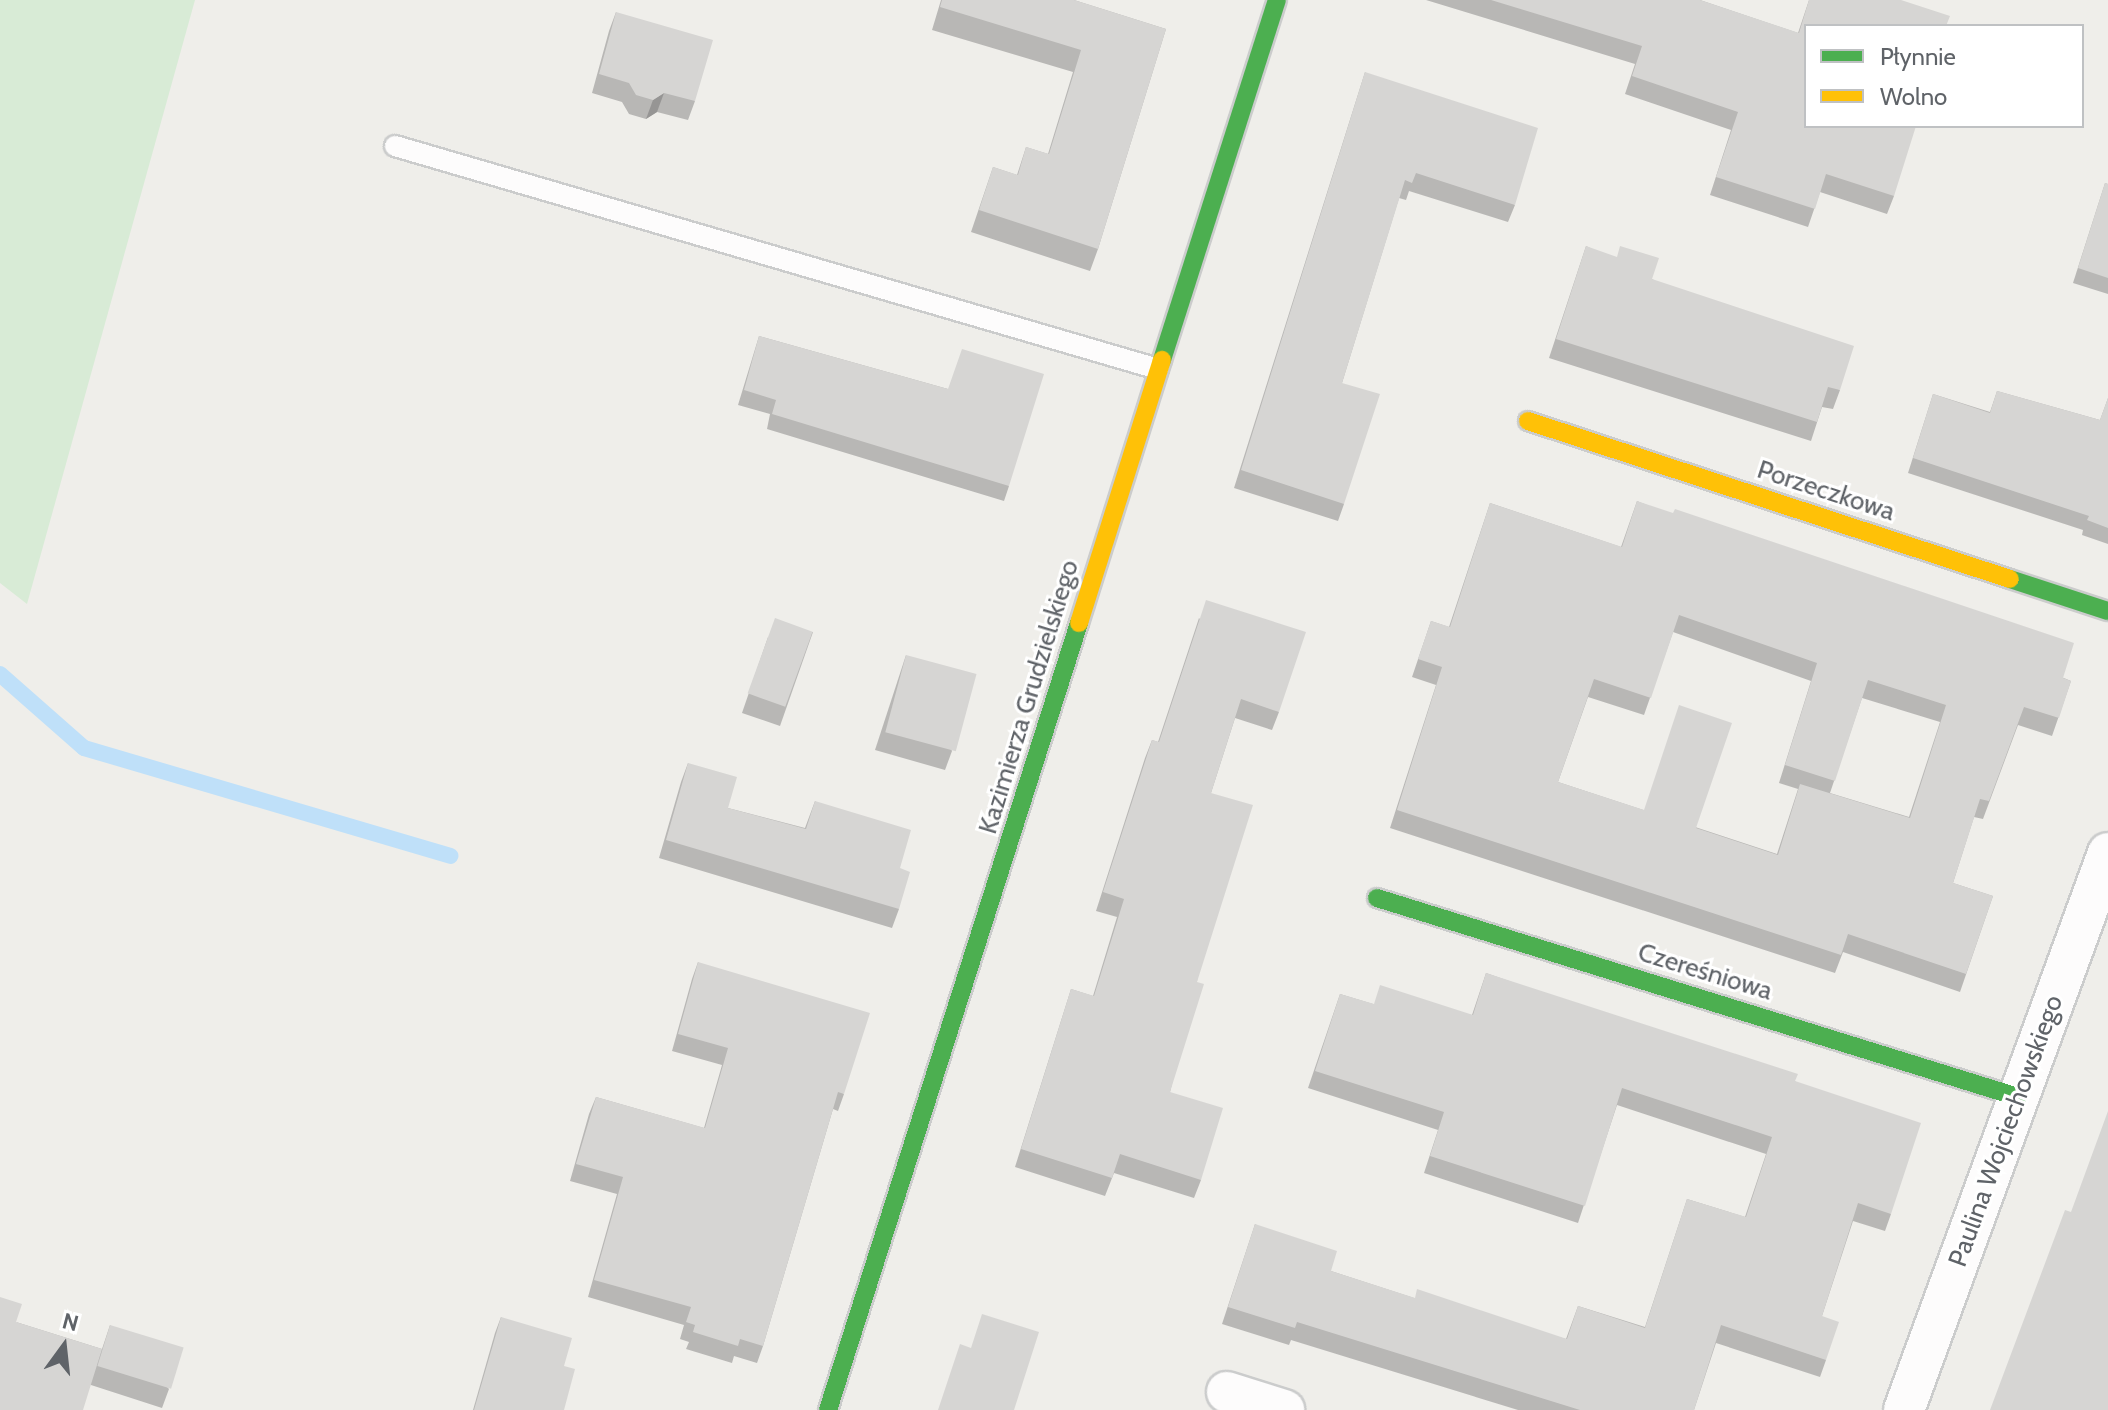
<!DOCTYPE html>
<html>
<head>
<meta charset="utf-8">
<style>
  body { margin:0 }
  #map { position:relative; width:2108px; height:1410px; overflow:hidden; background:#efeeea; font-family:Cabin,sans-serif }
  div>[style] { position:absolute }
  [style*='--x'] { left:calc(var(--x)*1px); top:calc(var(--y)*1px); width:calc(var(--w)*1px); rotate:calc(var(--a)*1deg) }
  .green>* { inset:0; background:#d8ebd6 }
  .stream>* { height:16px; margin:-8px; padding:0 8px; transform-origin:8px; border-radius:8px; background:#bfe0f9 }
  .roads { filter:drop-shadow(2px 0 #cbcccc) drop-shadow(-2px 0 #cbcccc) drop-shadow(0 2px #cbcccc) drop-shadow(0 -2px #cbcccc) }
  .lane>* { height:20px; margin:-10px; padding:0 10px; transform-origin:10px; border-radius:10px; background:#fdfcfc }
  .street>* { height:40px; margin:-20px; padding:0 20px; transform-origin:20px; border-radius:20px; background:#fdfcfc }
  .fast>* { height:18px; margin:-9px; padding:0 9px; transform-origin:9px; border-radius:9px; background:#4caf50 }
  .slow>* { height:18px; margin:-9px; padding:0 9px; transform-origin:9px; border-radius:9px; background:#ffc107 }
  .wall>* { inset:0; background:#b8b7b5 }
  .shaded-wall>* { inset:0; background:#969594 }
  .building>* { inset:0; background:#d6d5d3; transform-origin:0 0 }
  span { translate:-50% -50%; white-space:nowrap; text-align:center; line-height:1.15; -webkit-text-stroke:6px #fff; paint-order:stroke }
  .street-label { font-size:26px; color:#5f6368 }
  .legend { position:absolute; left:1804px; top:24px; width:280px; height:104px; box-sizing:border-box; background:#fff; border:2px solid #bfc1c3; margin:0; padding:10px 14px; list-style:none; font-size:24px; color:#5f6368 }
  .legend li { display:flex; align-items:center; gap:16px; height:40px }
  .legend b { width:40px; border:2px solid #bfc1c3 }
  .north { position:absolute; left:24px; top:1306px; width:80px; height:80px; -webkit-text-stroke:6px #fff; paint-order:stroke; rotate:15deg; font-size:22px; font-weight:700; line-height:32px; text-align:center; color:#5f6368 }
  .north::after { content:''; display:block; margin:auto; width:28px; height:36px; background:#5f6368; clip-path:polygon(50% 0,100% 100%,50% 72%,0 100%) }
</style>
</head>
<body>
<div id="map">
  <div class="green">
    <i style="clip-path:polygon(0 0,195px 0,27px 604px,0 583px)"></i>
  </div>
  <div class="stream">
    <i style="--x:0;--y:674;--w:112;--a:41.4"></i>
    <i style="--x:84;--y:748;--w:382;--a:16.4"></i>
  </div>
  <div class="roads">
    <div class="lane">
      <i style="--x:395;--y:146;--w:795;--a:16.29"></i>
    </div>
    <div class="street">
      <i style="--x:1227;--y:1392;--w:60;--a:17.5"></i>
      <i style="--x:1904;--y:1410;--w:593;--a:-69.88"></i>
    </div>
    <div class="fast">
      <i style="--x:1162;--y:360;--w:378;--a:-72.3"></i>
      <i style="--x:2010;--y:579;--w:103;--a:18.1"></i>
      <i style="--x:1377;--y:898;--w:671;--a:17.25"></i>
      <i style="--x:828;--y:1410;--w:826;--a:-72.31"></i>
    </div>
    <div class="slow">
      <i style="--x:1528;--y:421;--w:507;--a:18.15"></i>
      <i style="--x:1079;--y:623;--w:276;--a:-72.5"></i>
    </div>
  </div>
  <div class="wall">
    <i style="clip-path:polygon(941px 0,1074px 0,1166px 29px,1098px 249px,1090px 271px,971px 232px,993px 167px,1017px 175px,1026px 147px,1048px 154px,1073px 72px,932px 30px)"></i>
    <i style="clip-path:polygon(1426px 0,1700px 0,1798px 33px,1809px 0,1901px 0,1894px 196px,1887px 214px,1820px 192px,1808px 227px,1710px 195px,1731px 130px,1625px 94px,1635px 64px)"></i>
    <i style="clip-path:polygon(616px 12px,695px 101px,688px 120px,657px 112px,646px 119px,629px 114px,622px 102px,592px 93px,609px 31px)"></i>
    <i style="clip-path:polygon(1365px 72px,1515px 205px,1508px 222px,1409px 191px,1406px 200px,1399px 198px,1342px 383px,1344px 504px,1338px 521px,1234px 488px)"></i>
    <i style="clip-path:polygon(2105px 183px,2108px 184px,2108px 294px,2073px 283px)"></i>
    <i style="clip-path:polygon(1586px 246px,1652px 279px,1840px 390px,1833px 409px,1822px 407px,1811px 441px,1549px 358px)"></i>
    <i style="clip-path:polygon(759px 336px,948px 389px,1009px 486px,1004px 501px,767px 429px,770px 414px,738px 405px)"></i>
    <i style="clip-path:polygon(1997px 391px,2100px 420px,2108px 398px,2108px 544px,2082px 535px,2083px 530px,1908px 473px,1933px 394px,1990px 412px)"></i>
    <i style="clip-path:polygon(evenodd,1637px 501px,2071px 681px,2052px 736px,2018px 725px,1983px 819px,1974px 817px,1953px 883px,1993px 896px,1960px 992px,1843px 952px,1835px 973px,1390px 828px,1436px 685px,1412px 677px,1431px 621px,1449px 627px,1490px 503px,1621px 547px,1637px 501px,1673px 632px,1811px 681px,1779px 783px,1798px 789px,1777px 854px,1558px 782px,1588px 697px,1644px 715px,1673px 632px,1637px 501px,1862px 698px,1940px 722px,1909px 817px,1830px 793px,1862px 698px)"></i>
    <i style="clip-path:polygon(1199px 618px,1279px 712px,1272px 730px,1235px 718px,1211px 793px,1197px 982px,1170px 1092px,1201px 1180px,1194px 1198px,1114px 1173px,1105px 1196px,1015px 1167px,1071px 989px,1093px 996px,1117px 917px,1096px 911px,1145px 758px,1152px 740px,1158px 742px)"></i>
    <i style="clip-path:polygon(813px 632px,780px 726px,742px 713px,768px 637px)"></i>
    <i style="clip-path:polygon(906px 655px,952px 751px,945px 770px,875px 750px)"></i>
    <i style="clip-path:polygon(688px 763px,728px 808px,805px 828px,815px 801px,900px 868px,899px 909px,892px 928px,659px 858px,681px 782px)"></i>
    <i style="clip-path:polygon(698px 962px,844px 1094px,838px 1111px,833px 1109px,763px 1346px,757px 1363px,734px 1356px,732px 1363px,686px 1349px,689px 1342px,680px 1339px,684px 1325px,588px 1297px,617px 1194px,570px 1181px,589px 1114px,596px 1097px,704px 1128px,722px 1065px,672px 1051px,692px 979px)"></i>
    <i style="clip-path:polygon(1486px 973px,1795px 1081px,1891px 1214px,1885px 1231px,1853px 1221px,1822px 1316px,1826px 1360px,1820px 1377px,1716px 1343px,1694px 1410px,1518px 1410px,1291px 1340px,1289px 1345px,1222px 1324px,1255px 1224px,1331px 1271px,1414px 1298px,1566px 1339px,1578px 1306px,1645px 1327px,1687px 1199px,1745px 1217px,1766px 1154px,1617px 1105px,1578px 1223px,1424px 1173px,1438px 1130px,1308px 1088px,1340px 994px,1373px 1004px,1472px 1015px)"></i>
    <i style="clip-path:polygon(501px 1317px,564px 1366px,564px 1410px,473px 1410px,495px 1333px)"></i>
    <i style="clip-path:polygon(16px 1322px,102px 1349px,110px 1325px,169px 1389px,162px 1408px,91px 1385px)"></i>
  </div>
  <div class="shaded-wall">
    <i style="clip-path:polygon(664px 93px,657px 112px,646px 119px,653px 100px)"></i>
  </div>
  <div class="building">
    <i style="clip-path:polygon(942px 0,1074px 0,1166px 29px,1098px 249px,979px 210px,993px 167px,1018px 175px,1026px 147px,1049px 154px,1081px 50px,940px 7px)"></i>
    <i style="clip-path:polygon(1491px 0,1700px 0,1799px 33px,1809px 0,1901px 0,1950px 16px,1946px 26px,1806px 26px,1806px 126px,1916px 126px,1894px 196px,1826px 174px,1815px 209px,1716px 177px,1738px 112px,1632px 76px,1642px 46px)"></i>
    <i style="clip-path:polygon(616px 12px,713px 40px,695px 101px,664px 93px,653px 100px,636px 95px,629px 83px,599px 74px)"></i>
    <i style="clip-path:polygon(1365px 72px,1538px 128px,1515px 205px,1416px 173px,1412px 183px,1405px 180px,1342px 383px,1380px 394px,1344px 504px,1241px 470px)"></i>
    <i style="clip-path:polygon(2105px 183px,2108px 184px,2108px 278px,2078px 268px)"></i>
    <i style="clip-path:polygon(1586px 246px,1617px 257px,1620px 246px,1659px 258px,1652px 279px,1854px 346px,1840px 390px,1828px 387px,1817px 422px,1556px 339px)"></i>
    <i style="clip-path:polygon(759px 336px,948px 389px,962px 349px,1044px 374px,1009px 486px,772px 414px,776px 400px,744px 390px)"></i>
    <i style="clip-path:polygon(1997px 391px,2100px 420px,2108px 398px,2108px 528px,2087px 520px,2089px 516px,1913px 458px,1933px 394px,1990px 413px)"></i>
    <i style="clip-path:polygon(evenodd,1637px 501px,1673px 513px,1675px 509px,2074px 643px,2063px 678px,2071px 681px,2059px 718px,2024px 707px,1989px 801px,1980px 799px,1953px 883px,1993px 896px,1966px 974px,1848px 934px,1841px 955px,1397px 810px,1442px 667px,1418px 659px,1431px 621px,1450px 627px,1490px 503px,1622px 547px,1637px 501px,1679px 615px,1817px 663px,1785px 765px,1835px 781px,1868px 680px,1946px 705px,1910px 818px,1800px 784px,1778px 855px,1696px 828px,1732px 723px,1679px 705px,1644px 810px,1558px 782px,1594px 679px,1651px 698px,1679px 615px)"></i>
    <i style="clip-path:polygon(1206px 600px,1306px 632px,1279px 712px,1241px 699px,1211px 793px,1253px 805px,1197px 982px,1204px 984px,1170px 1092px,1223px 1108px,1201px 1180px,1120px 1154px,1112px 1178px,1021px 1149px,1071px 989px,1094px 996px,1124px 899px,1103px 892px,1152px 740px,1159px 742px)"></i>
    <i style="left:775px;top:618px;width:40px;height:80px;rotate:20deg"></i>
    <i style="left:906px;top:655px;width:73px;height:80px;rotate:15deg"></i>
    <i style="clip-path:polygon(688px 763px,737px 777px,728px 808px,806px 829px,815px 801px,911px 830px,900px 868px,910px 872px,899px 909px,666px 840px)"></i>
    <i style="clip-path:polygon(698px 962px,870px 1013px,844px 1094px,838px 1092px,763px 1346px,740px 1339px,738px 1346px,693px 1332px,695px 1325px,686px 1322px,691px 1307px,594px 1280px,623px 1177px,576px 1164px,596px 1097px,705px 1128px,728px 1048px,678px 1034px)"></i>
    <i style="clip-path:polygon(1486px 973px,1798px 1074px,1795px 1081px,1921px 1123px,1891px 1214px,1858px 1203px,1822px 1316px,1839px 1322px,1826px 1360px,1721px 1325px,1694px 1410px,1580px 1410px,1297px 1322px,1295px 1328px,1228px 1307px,1255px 1224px,1337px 1251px,1331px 1271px,1415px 1298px,1417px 1289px,1567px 1339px,1578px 1306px,1645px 1328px,1687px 1199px,1746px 1217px,1772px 1137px,1622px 1088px,1585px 1206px,1430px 1156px,1444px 1112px,1315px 1071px,1340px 994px,1374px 1004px,1380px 985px,1473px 1015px)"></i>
    <i style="clip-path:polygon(2108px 1111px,2108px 1410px,1990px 1410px,2065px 1210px,2071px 1212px)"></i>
    <i style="clip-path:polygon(0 1297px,22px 1304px,16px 1322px,102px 1349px,83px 1410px,0 1410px)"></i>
    <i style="clip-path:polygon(982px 1314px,1039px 1332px,1014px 1410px,938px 1410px,960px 1344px,971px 1348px)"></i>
    <i style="clip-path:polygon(501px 1317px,572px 1338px,564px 1366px,575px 1369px,564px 1410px,474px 1410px)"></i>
    <i style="left:110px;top:1325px;width:77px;height:43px;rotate:17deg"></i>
  </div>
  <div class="street-label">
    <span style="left:1826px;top:491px;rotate:18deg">Porzeczkowa</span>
    <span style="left:1029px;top:697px;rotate:-73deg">Kazimierza Grudzielskiego</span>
    <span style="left:1705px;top:972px;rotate:17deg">Czereśniowa</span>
    <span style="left:2006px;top:1131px;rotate:-70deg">Paulina Wojciechowskiego</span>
  </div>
  <ul class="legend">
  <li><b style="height:10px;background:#4caf50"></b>Płynnie</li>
  <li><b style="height:10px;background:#ffc107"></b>Wolno</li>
  </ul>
  <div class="north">N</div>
</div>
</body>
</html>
